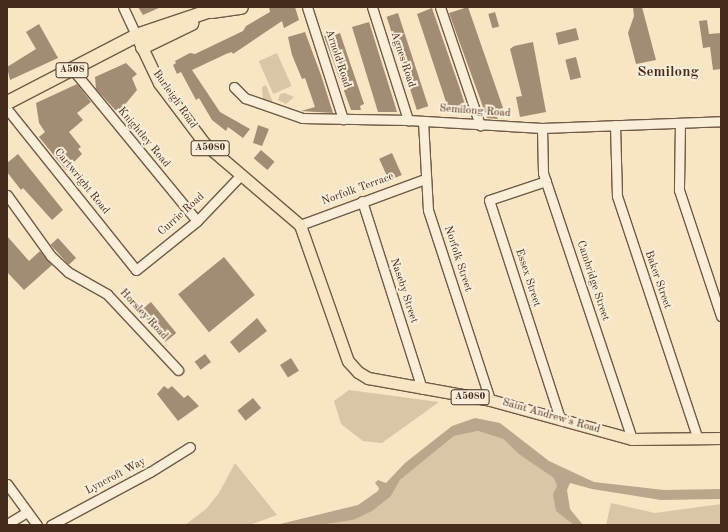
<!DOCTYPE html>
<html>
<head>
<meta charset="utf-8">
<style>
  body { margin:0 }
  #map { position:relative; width:728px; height:532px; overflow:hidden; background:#f8e5c4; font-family:"Old Standard TT",serif }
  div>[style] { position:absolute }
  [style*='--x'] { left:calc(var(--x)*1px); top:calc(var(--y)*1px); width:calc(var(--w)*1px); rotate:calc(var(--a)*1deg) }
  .green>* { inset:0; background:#dac5a7; transform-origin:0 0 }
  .water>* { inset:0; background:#bba68b }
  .building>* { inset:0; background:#a28c73; transform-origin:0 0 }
  .roads { filter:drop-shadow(1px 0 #725a46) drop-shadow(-1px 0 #725a46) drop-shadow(0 1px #725a46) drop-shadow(0 -1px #725a46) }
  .minor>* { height:9px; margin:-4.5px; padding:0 4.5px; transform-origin:4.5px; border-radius:4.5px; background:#faeed9 }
  .major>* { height:11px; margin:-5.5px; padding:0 5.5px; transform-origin:5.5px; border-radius:5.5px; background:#f8e5c4 }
  .highway>* { height:13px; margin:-6.5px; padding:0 6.5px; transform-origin:6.5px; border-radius:6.5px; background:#f8e5c4 }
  span { translate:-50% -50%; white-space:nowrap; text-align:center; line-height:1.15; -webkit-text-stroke:4px #faeed9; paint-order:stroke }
  .shield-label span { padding:1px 3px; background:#faeed9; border:1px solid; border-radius:3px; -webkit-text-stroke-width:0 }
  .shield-label { font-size:10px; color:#452b1c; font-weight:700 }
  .street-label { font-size:11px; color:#452b1c }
  .district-label { font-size:15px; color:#452b1c; font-weight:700 }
  .frame { position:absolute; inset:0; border:8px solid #452b1c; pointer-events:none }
</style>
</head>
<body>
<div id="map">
  <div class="green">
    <i style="left:277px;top:53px;width:36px;height:20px;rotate:66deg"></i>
    <i style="clip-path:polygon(266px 85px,274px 105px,263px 102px,262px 87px)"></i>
    <i style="clip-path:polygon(285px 93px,294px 97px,286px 104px,278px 100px,280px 94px)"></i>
    <i style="clip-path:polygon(349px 390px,439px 402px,382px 443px,363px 441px,341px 424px,334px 401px)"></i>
    <i style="clip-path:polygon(478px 431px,503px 439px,520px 455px,555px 478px,564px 515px,574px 525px,321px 525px,353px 520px,391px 496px,400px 480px,454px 436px)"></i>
    <i style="clip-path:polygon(235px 463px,277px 515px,250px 525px,185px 525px,206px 509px,219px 493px)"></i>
    <i style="clip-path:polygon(611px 503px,655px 513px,721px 504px,721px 525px,606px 525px)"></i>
  </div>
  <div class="water">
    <i style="clip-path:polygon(475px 418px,500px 423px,549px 461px,594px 482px,664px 490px,721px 489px,721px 499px,661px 500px,592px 489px,570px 483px,567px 490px,570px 509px,583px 525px,574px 525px,556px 511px,553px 494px,557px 486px,554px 478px,520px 455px,503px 439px,478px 431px,454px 436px,400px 480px,391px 496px,372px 511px,353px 520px,321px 525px,276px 525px,358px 505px,378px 491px,379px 488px,375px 483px,378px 480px,386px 483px,405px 463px,452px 426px)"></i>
  </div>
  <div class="building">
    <i style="clip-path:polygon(138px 7px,161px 7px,143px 15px)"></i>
    <i style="clip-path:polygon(269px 7px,295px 7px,299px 20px,284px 28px,282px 21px,233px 54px,232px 52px,226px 54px,192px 70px,220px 112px,250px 129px,243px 138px,228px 127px,226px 131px,212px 120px,199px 98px,196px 100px,181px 72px,177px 74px,173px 65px,176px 63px,175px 61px,190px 53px,195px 54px,243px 31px,246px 26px,270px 12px)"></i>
    <i style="clip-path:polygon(468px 7px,503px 108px,495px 111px,498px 119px,487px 118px,449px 13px)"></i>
    <i style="clip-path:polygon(633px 7px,642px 7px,656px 60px,636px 64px,628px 33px,634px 16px)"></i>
    <i style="clip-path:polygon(432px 8px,460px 89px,468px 114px,450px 114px,417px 14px)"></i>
    <i style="left:495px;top:12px;width:15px;height:7px;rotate:74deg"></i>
    <i style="left:398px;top:13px;width:98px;height:12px;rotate:72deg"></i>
    <i style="clip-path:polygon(707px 20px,709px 34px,721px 33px,721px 69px,713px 70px,710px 47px,703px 48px,699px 21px)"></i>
    <i style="clip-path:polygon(369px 22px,394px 102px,397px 112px,378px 112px,352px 27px)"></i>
    <i style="clip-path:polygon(39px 24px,58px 58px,10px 80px,7px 67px,36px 49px,26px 32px)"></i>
    <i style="left:576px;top:28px;width:12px;height:21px;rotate:76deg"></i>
    <i style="clip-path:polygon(305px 32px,321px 75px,333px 113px,301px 111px,315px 107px,305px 78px,302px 79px,292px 55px,288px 37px)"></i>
    <i style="clip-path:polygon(335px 33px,335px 35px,340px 33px,364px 104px,360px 106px,361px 110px,351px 110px,324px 36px)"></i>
    <i style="clip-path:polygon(533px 42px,546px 112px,520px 117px,516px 97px,522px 96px,510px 49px,514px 46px)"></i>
    <i style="left:576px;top:57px;width:21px;height:11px;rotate:76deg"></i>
    <i style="clip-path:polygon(126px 63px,137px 74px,132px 78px,137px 90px,118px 113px,96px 89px,95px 77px)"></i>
    <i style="clip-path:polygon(77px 84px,91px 102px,77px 113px,83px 120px,69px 132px,81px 147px,78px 149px,82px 154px,66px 170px,39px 137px,45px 132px,39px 123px,36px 103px)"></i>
    <i style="clip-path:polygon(258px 125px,269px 129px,262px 146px,253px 143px)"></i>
    <i style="left:261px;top:150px;width:18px;height:11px;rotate:41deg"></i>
    <i style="left:392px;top:153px;width:24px;height:14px;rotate:66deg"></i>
    <i style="clip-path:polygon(18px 154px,63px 210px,52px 220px,23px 188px,21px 190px,7px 172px,7px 163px)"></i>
    <i style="clip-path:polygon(7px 236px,29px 261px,40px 251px,52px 265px,24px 290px,7px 272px)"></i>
    <i style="left:58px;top:238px;width:27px;height:10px;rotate:48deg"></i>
    <i style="left:224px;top:257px;width:49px;height:59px;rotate:51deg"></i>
    <i style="left:151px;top:302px;width:40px;height:14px;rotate:51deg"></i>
    <i style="clip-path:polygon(257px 318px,267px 331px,239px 353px,230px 342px)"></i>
    <i style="left:205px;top:354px;width:10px;height:13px;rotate:53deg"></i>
    <i style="left:291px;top:358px;width:15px;height:13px;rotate:58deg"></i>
    <i style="clip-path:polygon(164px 386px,168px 389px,172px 386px,184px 398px,188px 395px,199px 406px,178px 421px,157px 394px)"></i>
    <i style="left:253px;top:398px;width:13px;height:20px;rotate:51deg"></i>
  </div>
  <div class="roads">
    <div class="minor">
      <i style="--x:123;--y:7;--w:31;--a:65"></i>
      <i style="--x:307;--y:7;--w:118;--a:72.2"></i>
      <i style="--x:372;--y:7;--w:119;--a:72.3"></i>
      <i style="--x:440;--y:7;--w:125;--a:71.3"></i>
      <i style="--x:73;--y:70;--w:195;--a:50.6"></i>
      <i style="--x:234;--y:87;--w:16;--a:45"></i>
      <i style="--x:245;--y:98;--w:60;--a:19.3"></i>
      <i style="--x:302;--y:118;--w:106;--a:1.1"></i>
      <i style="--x:408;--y:120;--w:134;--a:3.4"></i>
      <i style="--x:542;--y:128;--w:179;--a:-2.2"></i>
      <i style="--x:7;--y:109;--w:206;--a:51.3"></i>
      <i style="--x:136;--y:270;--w:78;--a:-38.8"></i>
      <i style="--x:197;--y:221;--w:64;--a:-46.3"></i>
      <i style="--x:423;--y:121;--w:89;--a:86.8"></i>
      <i style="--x:428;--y:210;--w:200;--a:71.9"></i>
      <i style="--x:680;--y:123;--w:67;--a:90.9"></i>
      <i style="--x:679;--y:190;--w:133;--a:71.6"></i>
      <i style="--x:615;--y:125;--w:71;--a:88.4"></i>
      <i style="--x:617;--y:196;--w:256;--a:71.6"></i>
      <i style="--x:542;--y:128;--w:45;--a:88.7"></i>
      <i style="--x:543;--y:173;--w:280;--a:71.5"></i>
      <i style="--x:546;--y:181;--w:60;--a:161.6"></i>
      <i style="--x:489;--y:200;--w:230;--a:72"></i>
      <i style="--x:7;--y:195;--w:75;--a:54.2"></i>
      <i style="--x:51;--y:256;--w:23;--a:43"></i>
      <i style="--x:68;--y:272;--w:45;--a:29.4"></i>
      <i style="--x:107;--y:294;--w:104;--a:46.9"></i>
      <i style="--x:362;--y:201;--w:197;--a:72.3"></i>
      <i style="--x:300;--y:225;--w:133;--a:-20.2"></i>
      <i style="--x:7;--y:484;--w:51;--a:53.8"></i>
      <i style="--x:7;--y:524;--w:23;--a:-31"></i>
      <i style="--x:51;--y:525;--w:112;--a:-28.2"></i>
      <i style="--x:150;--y:472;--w:47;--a:-32"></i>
    </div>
    <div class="major">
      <i style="--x:138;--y:39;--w:49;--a:64.5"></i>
      <i style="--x:159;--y:83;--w:76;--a:53"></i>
      <i style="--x:205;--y:144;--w:125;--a:40.5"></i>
      <i style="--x:300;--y:225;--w:144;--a:70.6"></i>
      <i style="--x:348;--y:361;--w:15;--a:48"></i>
      <i style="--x:358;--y:372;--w:12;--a:31"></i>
      <i style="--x:368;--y:378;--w:124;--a:10.2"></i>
      <i style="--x:490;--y:400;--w:147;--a:15.4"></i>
      <i style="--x:632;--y:439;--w:89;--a:-0.6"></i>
    </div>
    <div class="highway">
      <i style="--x:211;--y:11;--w:30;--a:-8"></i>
      <i style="--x:142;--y:47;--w:55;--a:-26.1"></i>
      <i style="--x:7;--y:102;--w:145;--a:-27.4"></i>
      <i style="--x:136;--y:35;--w:88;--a:-18.6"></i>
    </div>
  </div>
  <div class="shield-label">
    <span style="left:72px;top:70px">A508</span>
    <span style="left:210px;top:148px">A5080</span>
    <span style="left:470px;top:397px">A5080</span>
  </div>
  <div class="street-label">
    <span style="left:337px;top:59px;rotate:72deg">Arnold Road</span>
    <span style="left:402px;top:60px;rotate:72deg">Agnes Road</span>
    <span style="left:174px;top:100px;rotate:55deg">Burleigh Road</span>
    <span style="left:475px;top:112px;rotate:4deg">Semilong Road</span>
    <span style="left:143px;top:138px;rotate:50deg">Knightley Road</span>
    <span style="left:81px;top:182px;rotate:51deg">Cartwright Road</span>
    <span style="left:358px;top:190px;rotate:-20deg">Norfolk Terrace</span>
    <span style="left:182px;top:215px;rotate:-42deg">Currie Road</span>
    <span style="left:457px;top:259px;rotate:72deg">Norfolk Street</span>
    <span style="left:527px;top:278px;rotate:72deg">Essex Street</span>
    <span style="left:657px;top:280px;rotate:71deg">Baker Street</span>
    <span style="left:592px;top:281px;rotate:72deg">Cambridge Street</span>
    <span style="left:403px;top:291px;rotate:72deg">Naseby Street</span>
    <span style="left:143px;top:315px;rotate:47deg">Horsley Road</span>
    <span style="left:551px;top:417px;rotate:16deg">Saint Andrew's Road</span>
    <span style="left:116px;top:477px;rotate:-28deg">Lyncroft Way</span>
  </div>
  <div class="district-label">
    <span style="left:668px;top:73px">Semilong</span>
  </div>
  <div class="frame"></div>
</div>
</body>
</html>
